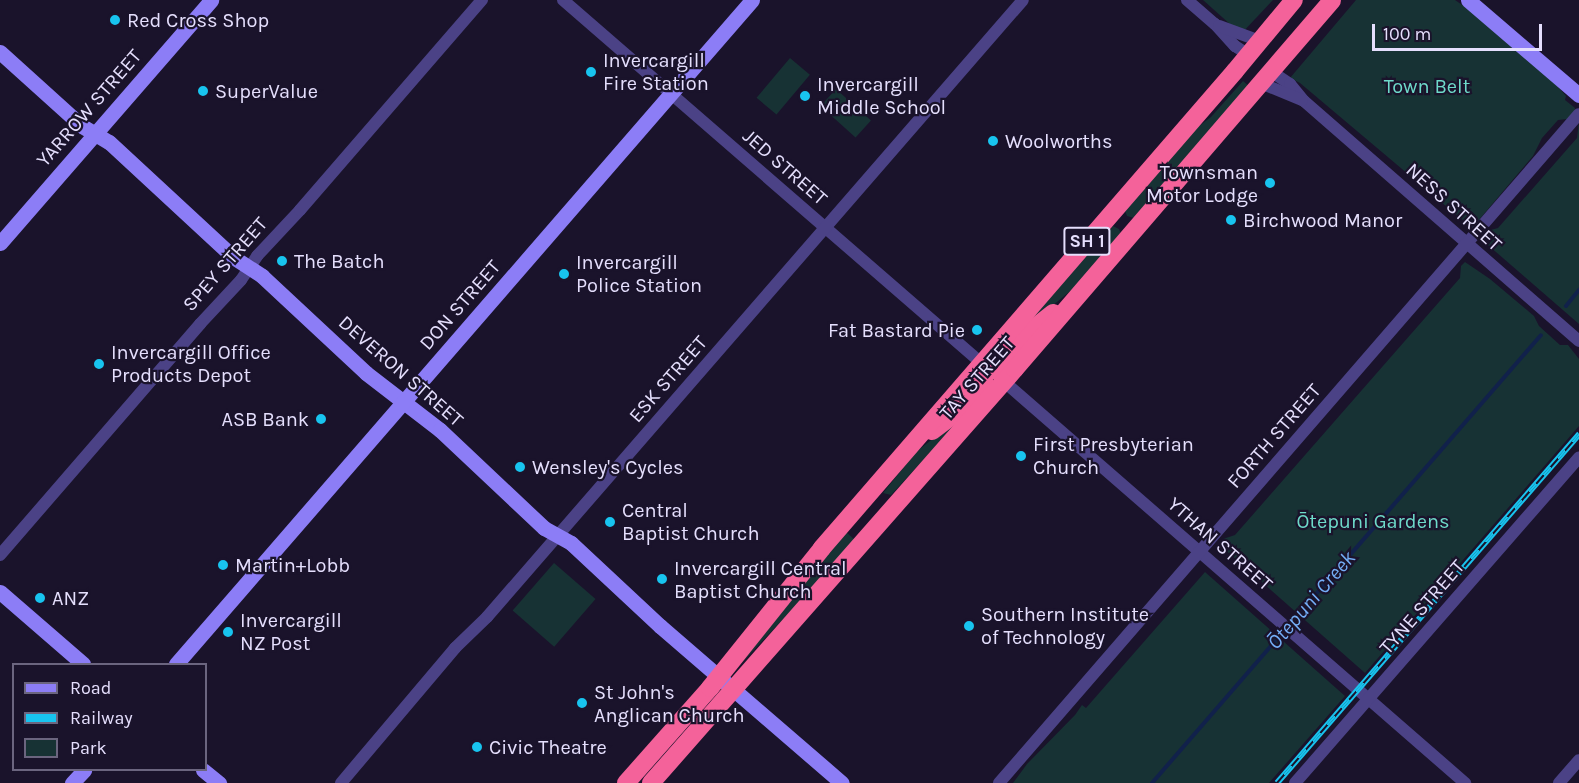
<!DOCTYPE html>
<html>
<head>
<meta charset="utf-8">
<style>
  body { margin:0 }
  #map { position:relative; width:1579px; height:783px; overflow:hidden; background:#1a132b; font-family:Karla,sans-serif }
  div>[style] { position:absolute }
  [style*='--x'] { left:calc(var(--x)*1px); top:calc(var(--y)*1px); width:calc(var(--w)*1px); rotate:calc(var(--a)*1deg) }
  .green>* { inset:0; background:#173234; transform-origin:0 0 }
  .stream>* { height:4px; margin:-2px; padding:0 2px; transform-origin:2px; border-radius:2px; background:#11214b }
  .street>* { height:12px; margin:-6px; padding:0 6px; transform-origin:6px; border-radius:6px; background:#4b4286 }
  .secondary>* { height:15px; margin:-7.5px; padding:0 7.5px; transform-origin:7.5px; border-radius:7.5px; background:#8c7df6 }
  .highway>* { height:18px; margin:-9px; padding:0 9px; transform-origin:9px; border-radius:9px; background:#f4629a }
  .rail>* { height:6px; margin-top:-3px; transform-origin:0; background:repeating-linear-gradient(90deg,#1a132b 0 11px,#18c4ef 0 22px); box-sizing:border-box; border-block:2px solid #18c4ef }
  .dots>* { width:16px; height:16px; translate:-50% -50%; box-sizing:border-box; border:3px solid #1a132b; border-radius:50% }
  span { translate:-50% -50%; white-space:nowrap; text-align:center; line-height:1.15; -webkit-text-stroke:4.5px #1a132b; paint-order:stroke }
  .shield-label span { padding:2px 4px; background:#1a132b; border:2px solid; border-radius:4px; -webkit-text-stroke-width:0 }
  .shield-label { font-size:18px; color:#e5dffd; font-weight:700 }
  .poi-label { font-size:20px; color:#e5dffd }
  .left { translate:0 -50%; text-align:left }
  .right { translate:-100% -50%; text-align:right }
  .park-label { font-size:20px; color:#6edaca }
  .street-label { font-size:20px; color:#e5dffd }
  .water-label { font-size:21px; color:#74adf6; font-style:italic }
  .legend { position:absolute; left:12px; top:663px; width:195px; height:108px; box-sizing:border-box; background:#1a132b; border:2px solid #6b657f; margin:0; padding:8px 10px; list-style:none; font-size:18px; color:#e5dffd }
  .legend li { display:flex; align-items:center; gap:12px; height:30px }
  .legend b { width:30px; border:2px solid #6b657f }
  .scale { position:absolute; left:1372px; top:24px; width:170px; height:27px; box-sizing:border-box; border:3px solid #e5dffd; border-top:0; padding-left:8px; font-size:18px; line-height:21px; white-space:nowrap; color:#e5dffd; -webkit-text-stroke:4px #1a132b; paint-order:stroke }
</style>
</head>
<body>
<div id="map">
  <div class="green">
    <i style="clip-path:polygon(1203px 0,1273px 0,1241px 34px)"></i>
    <i style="clip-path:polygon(1356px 0,1455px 0,1487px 22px,1552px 80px,1566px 96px,1565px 100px,1575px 108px,1574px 115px,1567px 119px,1558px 120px,1542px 138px,1533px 156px,1472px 228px,1300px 83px,1290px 78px)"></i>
    <i style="left:790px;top:58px;width:26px;height:52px;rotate:40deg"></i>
    <i style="clip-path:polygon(1243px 81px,1250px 87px,1134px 218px,1127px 216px,1125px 211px,1195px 129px,1211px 117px)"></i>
    <i style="left:836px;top:89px;width:47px;height:23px;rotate:42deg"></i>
    <i style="clip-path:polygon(1579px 122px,1579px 324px,1481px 239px,1483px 232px,1498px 228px,1577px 138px)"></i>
    <i style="clip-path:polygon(1113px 226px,1119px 229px,1121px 234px,1080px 283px,1017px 335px)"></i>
    <i style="clip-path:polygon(1465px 262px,1490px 279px,1534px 316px,1539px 326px,1560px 345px,1568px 345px,1579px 359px,1579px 426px,1365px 673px,1222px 547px,1221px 544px,1223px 539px,1235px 535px,1460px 278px,1461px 266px)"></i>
    <i style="clip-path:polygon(968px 411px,891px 495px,883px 493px,916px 452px)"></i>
    <i style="clip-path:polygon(845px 531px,856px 541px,740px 665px)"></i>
    <i style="left:554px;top:563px;width:55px;height:63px;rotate:41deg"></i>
    <i style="clip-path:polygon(1205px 572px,1345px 696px,1269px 783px,1013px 783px,1027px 764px,1075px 715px,1082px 705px,1086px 708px)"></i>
  </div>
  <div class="stream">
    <i style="--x:1566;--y:306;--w:21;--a:-51"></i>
    <i style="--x:1152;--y:783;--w:593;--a:-49.03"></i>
  </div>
  <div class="street">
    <i style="--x:563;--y:0;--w:560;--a:40.95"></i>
    <i style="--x:1187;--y:0;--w:37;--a:41"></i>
    <i style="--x:1215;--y:24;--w:30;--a:48"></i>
    <i style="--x:1235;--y:46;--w:17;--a:33"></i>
    <i style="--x:1219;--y:26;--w:44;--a:20.1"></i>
    <i style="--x:1272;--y:72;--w:22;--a:34"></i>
    <i style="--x:1290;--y:84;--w:22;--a:51"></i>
    <i style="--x:1304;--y:101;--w:365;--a:41.1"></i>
    <i style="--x:1263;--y:84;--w:42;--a:22.3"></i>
    <i style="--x:1000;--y:378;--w:617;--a:41.05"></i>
    <i style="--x:0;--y:555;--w:306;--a:-49.1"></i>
    <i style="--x:200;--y:324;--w:60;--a:-47"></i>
    <i style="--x:241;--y:280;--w:29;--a:-56"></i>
    <i style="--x:257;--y:256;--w:63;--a:-46.9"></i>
    <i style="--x:300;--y:210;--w:278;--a:-49.1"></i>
    <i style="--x:341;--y:783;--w:177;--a:-49.8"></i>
    <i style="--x:455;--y:648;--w:45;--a:-44.1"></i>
    <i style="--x:487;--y:617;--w:817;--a:-49.02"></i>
    <i style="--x:999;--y:783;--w:885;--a:-49.08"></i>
    <i style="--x:1295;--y:783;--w:432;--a:-48.9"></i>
    <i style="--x:1559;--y:783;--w:30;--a:-49"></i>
  </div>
  <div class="secondary">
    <i style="--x:1468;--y:0;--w:146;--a:40.6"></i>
    <i style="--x:0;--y:52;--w:110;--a:42.1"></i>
    <i style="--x:82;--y:126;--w:31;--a:31"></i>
    <i style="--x:109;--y:142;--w:169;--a:42.8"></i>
    <i style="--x:233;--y:257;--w:35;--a:33"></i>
    <i style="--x:262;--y:276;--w:142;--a:43"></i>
    <i style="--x:366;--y:373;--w:93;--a:37.6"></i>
    <i style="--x:440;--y:430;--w:143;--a:43.3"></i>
    <i style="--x:544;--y:528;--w:31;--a:29"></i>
    <i style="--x:571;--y:543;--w:122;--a:43"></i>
    <i style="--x:660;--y:626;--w:240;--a:40.8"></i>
    <i style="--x:0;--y:243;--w:322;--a:-49"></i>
    <i style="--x:0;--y:592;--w:110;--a:40.9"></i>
    <i style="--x:176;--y:664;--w:879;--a:-49.06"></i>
    <i style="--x:203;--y:770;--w:21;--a:39"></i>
    <i style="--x:72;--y:783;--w:18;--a:-47"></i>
  </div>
  <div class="highway">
    <i style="--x:991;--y:371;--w:43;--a:-47.8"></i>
    <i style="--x:1020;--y:339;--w:42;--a:-38.2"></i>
    <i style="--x:932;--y:431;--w:41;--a:-37.1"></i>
    <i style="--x:965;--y:406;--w:30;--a:-48"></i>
    <i style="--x:626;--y:783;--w:127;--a:-48.5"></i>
    <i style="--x:710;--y:688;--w:179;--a:-51.3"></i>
    <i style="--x:822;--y:548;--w:631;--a:-49.11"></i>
    <i style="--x:1235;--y:71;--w:92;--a:-50.3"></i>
    <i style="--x:651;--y:783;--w:551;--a:-48.68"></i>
    <i style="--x:1015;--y:369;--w:486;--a:-49.3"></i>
  </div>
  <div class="rail">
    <i style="--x:1277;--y:783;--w:462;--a:-49.1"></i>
  </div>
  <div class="dots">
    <i style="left:115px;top:20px;background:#18c4ef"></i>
    <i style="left:591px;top:72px;background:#18c4ef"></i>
    <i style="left:203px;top:91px;background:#18c4ef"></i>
    <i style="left:805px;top:96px;background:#18c4ef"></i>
    <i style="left:993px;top:141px;background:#18c4ef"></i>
    <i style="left:1270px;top:183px;background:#18c4ef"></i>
    <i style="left:1231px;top:220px;background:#18c4ef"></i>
    <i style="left:282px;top:261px;background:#18c4ef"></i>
    <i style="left:564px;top:274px;background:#18c4ef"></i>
    <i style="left:977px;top:330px;background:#18c4ef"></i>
    <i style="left:99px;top:364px;background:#18c4ef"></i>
    <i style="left:321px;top:419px;background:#18c4ef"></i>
    <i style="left:1021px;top:456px;background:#18c4ef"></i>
    <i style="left:520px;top:467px;background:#18c4ef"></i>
    <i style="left:610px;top:522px;background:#18c4ef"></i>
    <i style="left:223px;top:565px;background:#18c4ef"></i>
    <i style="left:662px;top:579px;background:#18c4ef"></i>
    <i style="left:40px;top:598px;background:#18c4ef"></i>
    <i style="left:969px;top:626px;background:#18c4ef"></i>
    <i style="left:228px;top:632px;background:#18c4ef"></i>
    <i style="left:582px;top:703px;background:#18c4ef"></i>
    <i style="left:477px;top:747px;background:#18c4ef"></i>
  </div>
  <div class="shield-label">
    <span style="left:1087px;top:241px">SH 1</span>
  </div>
  <div class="poi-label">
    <span class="left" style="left:127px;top:20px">Red Cross Shop</span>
    <span class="left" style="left:603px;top:72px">Invercargill<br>Fire Station</span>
    <span class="left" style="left:817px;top:96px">Invercargill<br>Middle School</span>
    <span class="left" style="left:215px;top:91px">SuperValue</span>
    <span class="left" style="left:1005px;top:141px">Woolworths</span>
    <span class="right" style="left:1258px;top:184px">Townsman<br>Motor Lodge</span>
    <span class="left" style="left:1243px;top:220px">Birchwood Manor</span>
    <span class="left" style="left:294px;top:261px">The Batch</span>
    <span class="left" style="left:576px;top:274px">Invercargill<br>Police Station</span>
    <span class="right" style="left:965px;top:330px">Fat Bastard Pie</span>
    <span class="left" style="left:111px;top:364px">Invercargill Office<br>Products Depot</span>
    <span class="right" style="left:309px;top:419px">ASB Bank</span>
    <span class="left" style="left:1033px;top:456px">First Presbyterian<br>Church</span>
    <span class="left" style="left:532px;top:467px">Wensley's Cycles</span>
    <span class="left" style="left:622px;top:522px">Central<br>Baptist Church</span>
    <span class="left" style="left:235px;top:565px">Martin+Lobb</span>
    <span class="left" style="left:674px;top:580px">Invercargill Central<br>Baptist Church</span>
    <span class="left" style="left:52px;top:598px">ANZ</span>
    <span class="left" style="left:981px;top:626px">Southern Institute<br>of Technology</span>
    <span class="left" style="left:240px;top:632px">Invercargill<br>NZ Post</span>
    <span class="left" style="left:594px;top:704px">St John's<br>Anglican Church</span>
    <span class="left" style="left:489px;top:747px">Civic Theatre</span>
  </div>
  <div class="park-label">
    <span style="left:1427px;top:86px">Town Belt</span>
    <span style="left:1373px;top:521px">Ōtepuni Gardens</span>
  </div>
  <div class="street-label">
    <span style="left:89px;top:108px;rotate:-49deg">YARROW STREET</span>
    <span style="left:785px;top:167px;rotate:41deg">JED STREET</span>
    <span style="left:1454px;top:207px;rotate:42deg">NESS STREET</span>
    <span style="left:225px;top:264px;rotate:-49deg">SPEY STREET</span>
    <span style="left:460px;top:305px;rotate:-49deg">DON STREET</span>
    <span style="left:401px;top:371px;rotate:41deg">DEVERON STREET</span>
    <span style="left:977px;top:378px;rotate:-49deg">TAY STREET</span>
    <span style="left:668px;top:379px;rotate:-49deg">ESK STREET</span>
    <span style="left:1274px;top:436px;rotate:-49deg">FORTH STREET</span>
    <span style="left:1220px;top:544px;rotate:41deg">YTHAN STREET</span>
    <span style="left:1422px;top:607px;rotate:-49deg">TYNE STREET</span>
  </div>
  <div class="water-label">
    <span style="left:1311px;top:600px;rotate:-49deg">Ōtepuni Creek</span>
  </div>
  <ul class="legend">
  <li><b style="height:8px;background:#8c7df6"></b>Road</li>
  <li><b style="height:8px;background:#18c4ef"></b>Railway</li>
  <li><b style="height:16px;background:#173234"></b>Park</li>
  </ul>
  <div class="scale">100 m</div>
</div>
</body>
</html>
